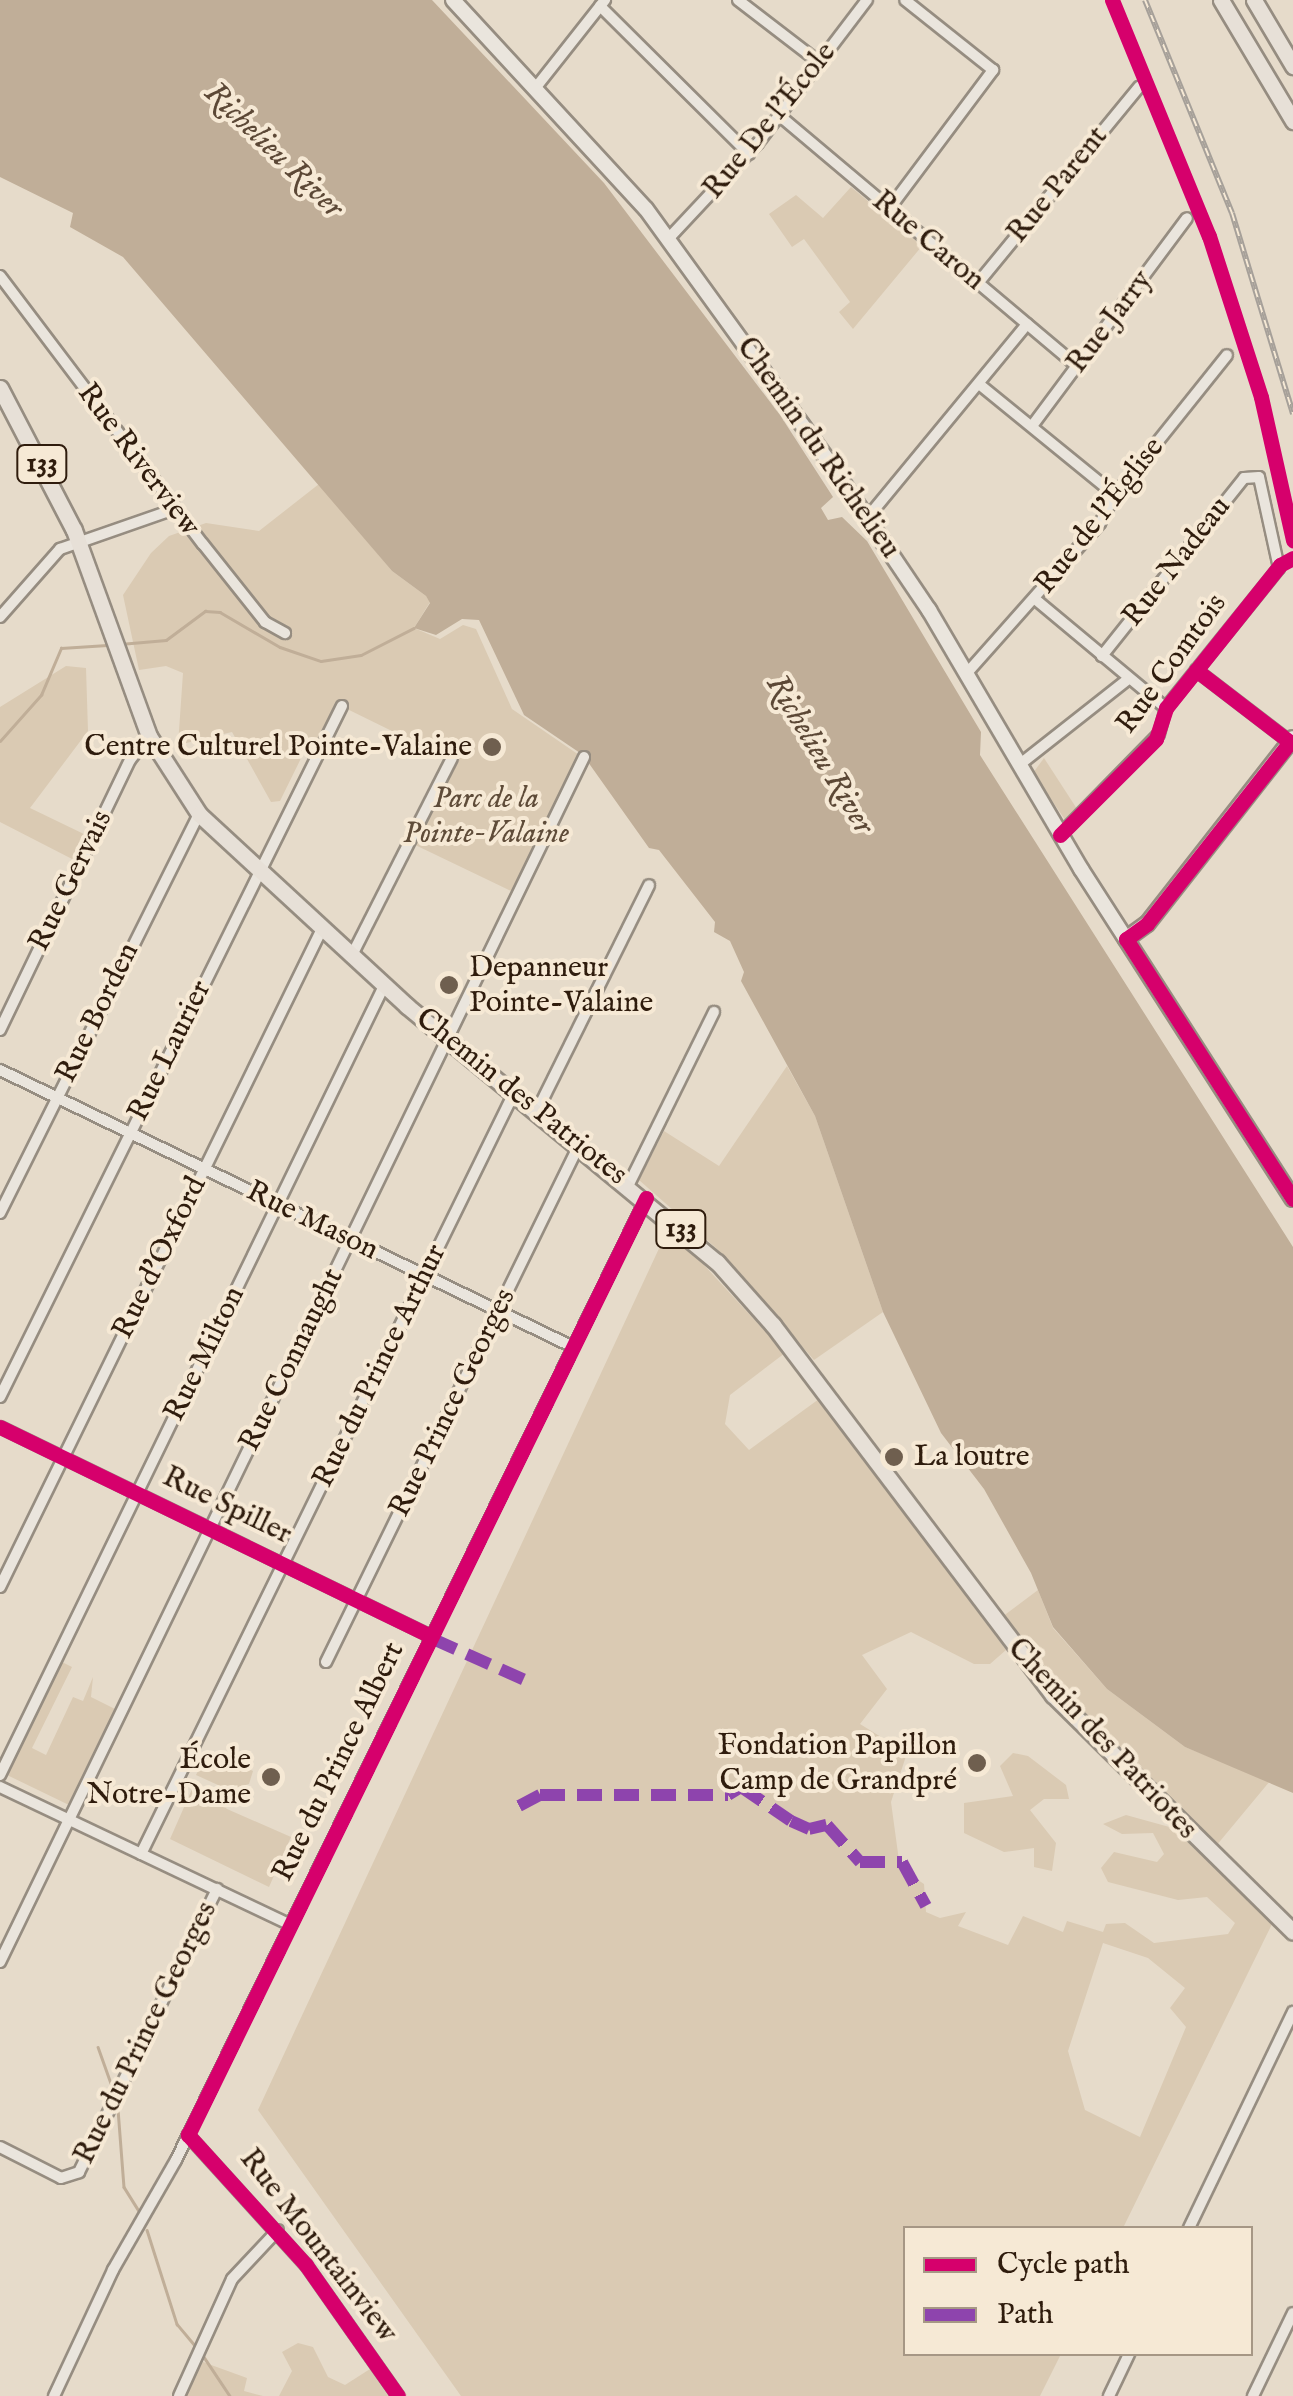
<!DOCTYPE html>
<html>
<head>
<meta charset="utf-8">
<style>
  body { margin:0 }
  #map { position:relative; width:1293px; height:2396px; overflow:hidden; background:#e6dbca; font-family:"IM FELL English",serif }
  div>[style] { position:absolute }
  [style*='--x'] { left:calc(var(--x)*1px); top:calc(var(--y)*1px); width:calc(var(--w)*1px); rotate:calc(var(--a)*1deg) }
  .green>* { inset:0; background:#dacab3 }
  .water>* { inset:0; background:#c0ae98 }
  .stream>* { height:2.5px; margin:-1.25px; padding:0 1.25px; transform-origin:1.25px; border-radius:1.25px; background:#c0ae98 }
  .roads { filter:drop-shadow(2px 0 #968d81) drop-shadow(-2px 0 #968d81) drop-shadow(0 2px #968d81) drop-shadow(0 -2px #968d81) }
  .street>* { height:10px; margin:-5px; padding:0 5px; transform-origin:5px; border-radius:5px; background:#eae5dd }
  .secondary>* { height:14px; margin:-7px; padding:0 7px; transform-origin:7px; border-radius:7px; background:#eae5dd }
  .primary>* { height:15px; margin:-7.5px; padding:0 7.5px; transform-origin:7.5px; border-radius:7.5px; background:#e7e0d7 }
  .rail>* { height:6px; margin-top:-3px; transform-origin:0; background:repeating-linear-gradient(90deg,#f6e9d5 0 8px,#a6a099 0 16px); box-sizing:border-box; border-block:2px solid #a6a099 }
  .quiet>* { height:12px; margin-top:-6px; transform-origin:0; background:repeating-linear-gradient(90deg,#8e44ad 0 25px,transparent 0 37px) }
  .cycleway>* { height:15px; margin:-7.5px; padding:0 7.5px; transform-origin:7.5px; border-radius:7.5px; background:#d6006c }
  .dots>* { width:28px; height:28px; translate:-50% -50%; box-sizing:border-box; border:5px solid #f6e9d5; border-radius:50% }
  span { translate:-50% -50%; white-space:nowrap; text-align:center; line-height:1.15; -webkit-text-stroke:8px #f6e9d5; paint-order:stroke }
  .shield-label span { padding:2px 8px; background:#f6e9d5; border:2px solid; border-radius:8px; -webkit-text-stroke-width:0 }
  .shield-label { font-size:28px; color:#2f1c0d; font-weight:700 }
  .street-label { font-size:30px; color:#2f1c0d }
  .poi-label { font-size:30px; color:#2f1c0d }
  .right { translate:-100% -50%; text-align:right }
  .left { translate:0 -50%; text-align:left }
  .park-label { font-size:30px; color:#5f4c39; font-style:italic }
  .water-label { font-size:32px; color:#5c4836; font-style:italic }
  .legend { position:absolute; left:903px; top:2226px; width:350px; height:130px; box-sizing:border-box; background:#f6e9d5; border:2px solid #a69785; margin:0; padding:12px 18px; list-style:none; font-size:30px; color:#2f1c0d }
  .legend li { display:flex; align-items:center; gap:20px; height:50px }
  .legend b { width:50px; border:2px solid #a69785 }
</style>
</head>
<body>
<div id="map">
  <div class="green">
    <i style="clip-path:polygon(851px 187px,922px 246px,853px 329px,839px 312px,850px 302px,804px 239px,792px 247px,769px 214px,796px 195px,823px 218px)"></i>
    <i style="clip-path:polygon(319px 484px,392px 571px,426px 596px,430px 602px,414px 628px,440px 639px,463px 625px,476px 629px,512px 709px,579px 755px,513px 892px,409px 842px,451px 760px,343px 707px,321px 747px,309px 742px,280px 801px,271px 802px,232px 732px,178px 745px,183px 673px,166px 666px,139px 670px,123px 595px,151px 553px,169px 536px,206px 523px,259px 531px)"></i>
    <i style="clip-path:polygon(66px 666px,86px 668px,88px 731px,30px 808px,88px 836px,76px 861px,0 822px,0 707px)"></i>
    <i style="clip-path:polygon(1044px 758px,1079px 812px,1068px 824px,1033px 773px)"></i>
    <i style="clip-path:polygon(787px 1066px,815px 1116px,883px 1312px,814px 1360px,716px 1248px,639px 1180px,664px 1131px,719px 1166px)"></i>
    <i style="clip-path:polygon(evenodd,669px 1227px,785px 1353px,730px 1395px,725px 1424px,749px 1450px,819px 1399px,1006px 1650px,990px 1664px,974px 1664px,911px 1632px,862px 1655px,887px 1689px,860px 1724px,907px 1753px,891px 1802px,900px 1868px,924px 1884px,926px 1912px,940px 1918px,966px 1912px,958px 1926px,1008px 1945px,1023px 1916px,1063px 1932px,1067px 1921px,1103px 1932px,1106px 1924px,1125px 1923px,1154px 1943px,1228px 1934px,1235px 1923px,1207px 1897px,1178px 1900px,1108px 1882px,1101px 1868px,1114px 1852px,1157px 1862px,1164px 1854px,1153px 1833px,1122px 1834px,1103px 1824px,1126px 1815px,1173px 1828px,1272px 1924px,1123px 2228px,906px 2228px,906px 2354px,1061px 2354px,1040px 2396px,461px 2396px,258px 2110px,669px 1227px,1103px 1943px,1148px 1958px,1185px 1988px,1170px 2008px,1186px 2027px,1140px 2137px,1085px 2110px,1068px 2051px,1103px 1943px)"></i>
    <i style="clip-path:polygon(1038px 1590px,1053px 1628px,1107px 1689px,1185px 1747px,1270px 1781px,1216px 1846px,1068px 1696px,1002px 1617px)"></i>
    <i style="clip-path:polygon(62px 1662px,72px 1667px,32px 1748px,46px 1755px,73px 1697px,83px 1701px,93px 1677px,91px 1697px,115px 1709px,69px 1805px,7px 1775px)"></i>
    <i style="clip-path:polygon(209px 1750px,253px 1771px,249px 1784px,229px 1790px,196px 1775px)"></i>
    <i style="clip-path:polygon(1013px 1753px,1028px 1756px,1066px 1785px,1069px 1799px,1044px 1799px,1030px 1810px,1056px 1843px,1052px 1871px,1034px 1867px,1034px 1848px,1004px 1852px,964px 1833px,964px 1803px,1013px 1796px,1000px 1766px)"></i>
    <i style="clip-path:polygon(196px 1780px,227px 1809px,291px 1837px,269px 1887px,170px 1839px)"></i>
    <i style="clip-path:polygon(298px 2343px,313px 2347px,328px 2377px,345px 2385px,370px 2369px,388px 2396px,279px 2396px,292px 2371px,282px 2352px)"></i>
    <i style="clip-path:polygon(203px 2362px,247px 2378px,244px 2391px,263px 2396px,184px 2396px)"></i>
  </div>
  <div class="water">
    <i style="clip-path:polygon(0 0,432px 0,604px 183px,780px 415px,833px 497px,821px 508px,828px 520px,842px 517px,867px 541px,981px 732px,980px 755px,1293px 1247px,1293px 1793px,1185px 1747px,1107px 1689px,1053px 1627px,1031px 1573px,984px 1489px,941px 1433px,883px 1312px,815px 1116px,741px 981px,744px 972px,730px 941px,714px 932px,715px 922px,659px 850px,649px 848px,583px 755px,524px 715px,479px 620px,462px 619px,436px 635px,414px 628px,430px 603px,426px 596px,392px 571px,123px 257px,70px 227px,73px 213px,0 177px)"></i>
  </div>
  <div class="stream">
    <i style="--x:120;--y:644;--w:46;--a:-5"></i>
    <i style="--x:166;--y:640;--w:49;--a:-36.6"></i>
    <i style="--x:205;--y:611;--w:15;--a:4"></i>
    <i style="--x:220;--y:612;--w:69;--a:30.3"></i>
    <i style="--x:280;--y:647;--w:43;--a:18.9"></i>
    <i style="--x:321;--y:661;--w:40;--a:-8.5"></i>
    <i style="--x:361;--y:655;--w:59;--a:-27"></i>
    <i style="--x:0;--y:741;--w:62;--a:-48.3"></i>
    <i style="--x:41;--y:695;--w:51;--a:-66.9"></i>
    <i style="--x:61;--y:648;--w:46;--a:-3.7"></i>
    <i style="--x:98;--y:2047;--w:41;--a:70.3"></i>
    <i style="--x:118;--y:2109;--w:78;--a:85.6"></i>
    <i style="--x:124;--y:2187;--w:31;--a:58"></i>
    <i style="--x:147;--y:2230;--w:99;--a:72.3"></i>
    <i style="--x:177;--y:2324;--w:26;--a:50"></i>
    <i style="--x:204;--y:2357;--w:47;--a:56.3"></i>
  </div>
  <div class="roads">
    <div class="street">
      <i style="--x:738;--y:0;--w:103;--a:37.5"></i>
      <i style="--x:600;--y:6;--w:210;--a:44.8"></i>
      <i style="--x:537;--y:86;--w:110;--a:-51.7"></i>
      <i style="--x:780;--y:116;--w:388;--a:40.1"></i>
      <i style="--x:889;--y:209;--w:174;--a:-53.2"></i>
      <i style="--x:993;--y:70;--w:112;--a:-141.5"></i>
      <i style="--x:669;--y:238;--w:130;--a:-46.9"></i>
      <i style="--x:758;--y:143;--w:180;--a:-52.7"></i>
      <i style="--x:0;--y:276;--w:336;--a:52.9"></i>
      <i style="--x:203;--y:544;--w:100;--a:51.5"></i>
      <i style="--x:265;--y:622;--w:23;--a:29"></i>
      <i style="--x:978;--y:283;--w:254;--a:-50.6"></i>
      <i style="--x:979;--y:384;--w:176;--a:39.2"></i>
      <i style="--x:1032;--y:426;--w:259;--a:-53.3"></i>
      <i style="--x:868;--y:517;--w:250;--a:-50.5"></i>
      <i style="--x:1035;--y:599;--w:170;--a:39.8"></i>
      <i style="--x:0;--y:617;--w:91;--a:-48.6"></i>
      <i style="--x:60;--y:549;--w:122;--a:-19.2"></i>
      <i style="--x:1196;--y:670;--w:118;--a:37.5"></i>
      <i style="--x:967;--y:673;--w:200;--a:-48.4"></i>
      <i style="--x:1100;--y:523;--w:32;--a:-62"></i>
      <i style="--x:1115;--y:495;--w:179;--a:-51.3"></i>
      <i style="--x:1019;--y:765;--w:137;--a:-38.2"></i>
      <i style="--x:1060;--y:835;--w:141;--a:-45.6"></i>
      <i style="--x:1159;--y:734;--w:27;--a:-75"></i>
      <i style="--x:1166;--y:708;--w:180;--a:-51.1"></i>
      <i style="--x:1279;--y:568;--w:93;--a:-102.4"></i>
      <i style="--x:1259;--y:477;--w:15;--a:176"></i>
      <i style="--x:1244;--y:478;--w:228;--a:128.6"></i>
      <i style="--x:351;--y:957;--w:223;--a:-63.1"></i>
      <i style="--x:0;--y:1030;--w:300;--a:-64.3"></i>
      <i style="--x:130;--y:760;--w:31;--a:-52"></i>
      <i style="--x:0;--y:1070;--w:634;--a:25.8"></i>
      <i style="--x:537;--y:1111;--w:252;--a:-63.6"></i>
      <i style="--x:629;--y:1184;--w:192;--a:-63.7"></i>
      <i style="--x:0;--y:1213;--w:446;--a:-63.5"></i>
      <i style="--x:0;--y:1397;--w:771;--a:-63.67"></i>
      <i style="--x:0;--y:1427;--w:478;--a:25.9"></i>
      <i style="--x:0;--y:1587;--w:730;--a:-63.93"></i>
      <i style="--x:326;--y:1662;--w:576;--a:-63.92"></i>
      <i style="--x:0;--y:1775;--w:877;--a:-64.05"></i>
      <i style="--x:0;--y:1787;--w:321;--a:25.4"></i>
      <i style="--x:141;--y:1854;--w:847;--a:-63.89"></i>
      <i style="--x:0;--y:1962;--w:1339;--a:-64.14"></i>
      <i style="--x:188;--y:2135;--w:176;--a:47.8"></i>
      <i style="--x:306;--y:2265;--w:160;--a:54.9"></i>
      <i style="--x:0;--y:2147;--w:68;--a:26.9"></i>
      <i style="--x:61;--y:2178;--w:19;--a:-18"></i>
      <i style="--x:79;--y:2172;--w:315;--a:-64"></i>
      <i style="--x:1189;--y:2228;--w:240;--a:-64.3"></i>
      <i style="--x:54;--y:2396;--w:139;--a:-64.9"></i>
      <i style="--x:113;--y:2270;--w:127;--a:-60.2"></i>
      <i style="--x:176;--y:2160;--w:1070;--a:-63.94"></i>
      <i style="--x:179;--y:2396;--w:128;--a:-65.6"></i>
      <i style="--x:232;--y:2279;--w:67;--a:-46.8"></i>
      <i style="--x:1109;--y:2396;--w:47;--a:-64.5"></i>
      <i style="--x:1253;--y:2396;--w:92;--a:-64.3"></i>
    </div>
    <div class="secondary">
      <i style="--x:453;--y:0;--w:284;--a:47.3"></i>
      <i style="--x:646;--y:209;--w:312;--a:54.1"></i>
      <i style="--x:829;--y:462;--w:179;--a:56"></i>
      <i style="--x:929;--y:610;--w:300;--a:59.6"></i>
      <i style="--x:1081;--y:869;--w:392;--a:57.3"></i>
      <i style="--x:1126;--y:939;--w:26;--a:-36"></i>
      <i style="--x:1147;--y:924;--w:236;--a:-51.9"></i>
    </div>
    <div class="primary">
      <i style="--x:1221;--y:0;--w:141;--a:59.2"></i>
      <i style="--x:1254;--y:0;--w:77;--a:59.4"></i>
      <i style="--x:0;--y:388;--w:160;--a:62.5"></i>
      <i style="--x:74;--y:530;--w:219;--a:70"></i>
      <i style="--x:149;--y:736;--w:93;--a:57.3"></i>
      <i style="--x:199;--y:814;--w:283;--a:42.7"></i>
      <i style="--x:407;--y:1006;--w:402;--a:39.6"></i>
      <i style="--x:717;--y:1262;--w:84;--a:48.4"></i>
      <i style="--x:773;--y:1325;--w:464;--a:52.9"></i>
      <i style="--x:1053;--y:1695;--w:337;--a:44.6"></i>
    </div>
  </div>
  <div class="rail">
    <i style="--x:1145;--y:0;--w:230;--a:67.8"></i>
    <i style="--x:1232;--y:213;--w:210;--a:73.1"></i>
  </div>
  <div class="quiet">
    <i style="--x:433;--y:1639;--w:103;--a:24.1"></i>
    <i style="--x:519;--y:1806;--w:24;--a:-28"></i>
    <i style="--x:540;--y:1795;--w:188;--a:0"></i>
    <i style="--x:728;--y:1795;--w:15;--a:-32"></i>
    <i style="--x:741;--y:1787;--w:60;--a:34.2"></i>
    <i style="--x:791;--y:1821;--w:20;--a:24"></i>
    <i style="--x:809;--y:1829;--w:18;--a:-13"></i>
    <i style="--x:827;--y:1825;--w:50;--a:48.3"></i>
    <i style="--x:860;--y:1862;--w:42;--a:0"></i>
    <i style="--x:902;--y:1862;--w:50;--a:61.4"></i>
  </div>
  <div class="cycleway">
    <i style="--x:1112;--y:0;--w:255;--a:67.7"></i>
    <i style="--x:1209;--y:236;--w:169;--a:72.1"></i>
    <i style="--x:1261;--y:397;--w:147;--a:77.4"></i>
    <i style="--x:1196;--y:670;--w:118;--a:37.5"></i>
    <i style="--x:1290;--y:742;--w:231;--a:128.2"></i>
    <i style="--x:1147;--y:924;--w:26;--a:144"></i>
    <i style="--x:1126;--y:939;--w:309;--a:57.3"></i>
    <i style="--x:1060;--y:835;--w:136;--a:-45"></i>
    <i style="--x:1156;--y:739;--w:33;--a:-72"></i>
    <i style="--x:1166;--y:708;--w:183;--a:-51.4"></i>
    <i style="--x:1280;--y:565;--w:15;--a:-28"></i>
    <i style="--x:0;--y:1427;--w:478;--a:25.9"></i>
    <i style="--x:398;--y:2396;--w:160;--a:-125.1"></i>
    <i style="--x:306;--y:2265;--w:176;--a:-132.2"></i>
    <i style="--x:188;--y:2135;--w:1043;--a:-63.95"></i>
  </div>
  <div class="dots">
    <i style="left:492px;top:747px;background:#6f5f4f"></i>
    <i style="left:449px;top:985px;background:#6f5f4f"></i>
    <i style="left:894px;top:1457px;background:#6f5f4f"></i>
    <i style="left:977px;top:1763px;background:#6f5f4f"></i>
    <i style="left:271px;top:1777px;background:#6f5f4f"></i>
  </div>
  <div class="shield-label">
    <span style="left:42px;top:464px">133</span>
    <span style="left:681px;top:1229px">133</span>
  </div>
  <div class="street-label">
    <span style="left:770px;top:121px;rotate:-51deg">Rue De l'École</span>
    <span style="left:1058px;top:185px;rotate:-51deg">Rue Parent</span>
    <span style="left:928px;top:241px;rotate:40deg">Rue Caron</span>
    <span style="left:1110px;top:322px;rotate:-53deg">Rue Jarry</span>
    <span style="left:818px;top:448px;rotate:55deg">Chemin du Richelieu</span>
    <span style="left:138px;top:460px;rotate:53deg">Rue Riverview</span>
    <span style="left:1100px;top:516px;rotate:-52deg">Rue de l'Église</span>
    <span style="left:1177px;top:562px;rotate:-52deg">Rue Nadeau</span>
    <span style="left:1172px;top:664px;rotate:-54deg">Rue Comtois</span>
    <span style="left:71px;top:881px;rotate:-64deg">Rue Gervais</span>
    <span style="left:98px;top:1013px;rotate:-64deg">Rue Borden</span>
    <span style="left:170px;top:1051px;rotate:-64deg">Rue Laurier</span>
    <span style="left:521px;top:1097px;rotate:39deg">Chemin des Patriotes</span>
    <span style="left:312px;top:1221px;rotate:26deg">Rue Mason</span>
    <span style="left:160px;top:1258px;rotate:-64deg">Rue d'Oxford</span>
    <span style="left:205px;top:1354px;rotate:-64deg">Rue Milton</span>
    <span style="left:292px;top:1360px;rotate:-64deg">Rue Connaught</span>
    <span style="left:380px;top:1366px;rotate:-64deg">Rue du Prince Arthur</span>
    <span style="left:453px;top:1403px;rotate:-64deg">Rue Prince Georges</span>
    <span style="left:227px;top:1506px;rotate:26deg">Rue Spiller</span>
    <span style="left:1102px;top:1739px;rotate:47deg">Chemin des Patriotes</span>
    <span style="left:339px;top:1762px;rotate:-64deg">Rue du Prince Albert</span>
    <span style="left:146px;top:2033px;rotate:-64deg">Rue du Prince Georges</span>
    <span style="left:318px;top:2246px;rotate:52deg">Rue Mountainview</span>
  </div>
  <div class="poi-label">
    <span class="right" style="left:472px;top:747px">Centre Culturel Pointe-Valaine</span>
    <span class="left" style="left:469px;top:985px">Depanneur<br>Pointe-Valaine</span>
    <span class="left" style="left:914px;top:1457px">La loutre</span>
    <span class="right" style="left:957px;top:1763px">Fondation Papillon<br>Camp de Grandpré</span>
    <span class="right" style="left:251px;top:1777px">École<br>Notre-Dame</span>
  </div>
  <div class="park-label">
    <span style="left:486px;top:816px">Parc de la<br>Pointe-Valaine</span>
  </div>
  <div class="water-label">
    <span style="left:273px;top:151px;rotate:44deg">Richelieu River</span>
    <span style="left:819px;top:755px;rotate:59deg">Richelieu River</span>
  </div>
  <ul class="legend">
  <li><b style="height:12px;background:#d6006c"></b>Cycle path</li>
  <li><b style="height:12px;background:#8e44ad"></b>Path</li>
  </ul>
</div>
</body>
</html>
